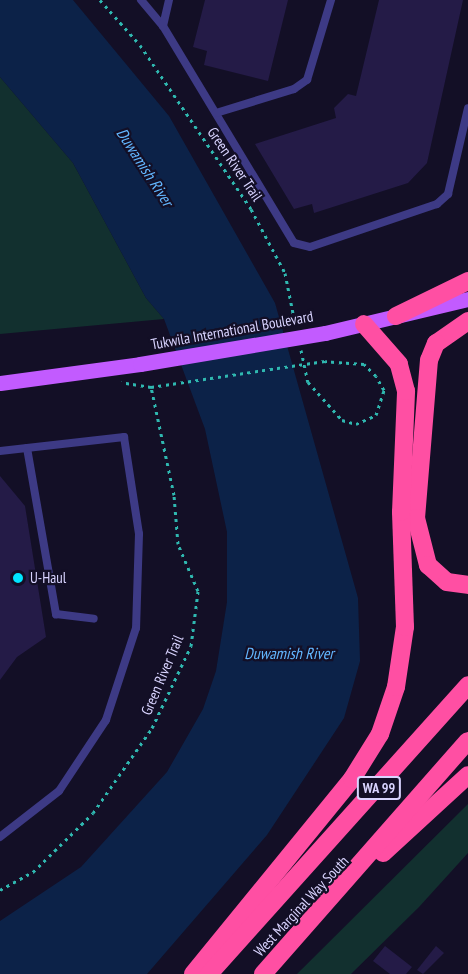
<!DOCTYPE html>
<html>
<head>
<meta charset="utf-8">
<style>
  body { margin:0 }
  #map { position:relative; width:468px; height:974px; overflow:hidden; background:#130f26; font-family:"PT Sans Narrow",sans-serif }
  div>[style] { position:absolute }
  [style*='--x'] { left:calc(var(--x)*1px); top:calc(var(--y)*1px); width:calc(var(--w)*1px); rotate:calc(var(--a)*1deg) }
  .green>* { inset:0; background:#12302f }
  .water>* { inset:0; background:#0c2248 }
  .building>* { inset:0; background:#241b47 }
  .path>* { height:3px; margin-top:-1.5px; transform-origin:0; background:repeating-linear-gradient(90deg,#2fb8b0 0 3px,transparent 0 7.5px) }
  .service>* { height:8px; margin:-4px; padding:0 4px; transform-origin:4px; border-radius:4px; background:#3d3a85 }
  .primary>* { height:15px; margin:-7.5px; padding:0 7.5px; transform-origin:7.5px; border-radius:7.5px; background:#c25bff }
  .motorway>* { height:18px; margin:-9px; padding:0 9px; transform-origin:9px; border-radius:9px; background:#ff4fa3 }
  .path-bridge>* { height:3px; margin-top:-1.5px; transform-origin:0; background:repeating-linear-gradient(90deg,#2fb8b0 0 3px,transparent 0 7.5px) }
  .primary-bridge>* { height:15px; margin:-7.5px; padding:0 7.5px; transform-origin:7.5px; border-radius:7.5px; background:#c25bff }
  .dots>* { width:16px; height:16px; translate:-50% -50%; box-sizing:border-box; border:3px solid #130f26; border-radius:50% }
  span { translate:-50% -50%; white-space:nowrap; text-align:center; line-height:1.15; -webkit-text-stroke:4.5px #130f26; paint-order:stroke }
  .shield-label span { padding:2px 4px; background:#130f26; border:2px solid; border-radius:4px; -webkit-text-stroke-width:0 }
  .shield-label { font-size:14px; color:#d9d4ff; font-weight:700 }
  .street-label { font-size:15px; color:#d9d4ff }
  .poi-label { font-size:15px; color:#d9d4ff }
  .left { translate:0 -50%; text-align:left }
  .water-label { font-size:16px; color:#62b6ff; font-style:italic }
</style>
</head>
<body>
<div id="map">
  <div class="green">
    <i style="clip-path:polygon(0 77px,73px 163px,146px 298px,164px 319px,0 334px)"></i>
    <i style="clip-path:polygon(468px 804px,468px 853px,419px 907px,351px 974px,297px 974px)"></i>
  </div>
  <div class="water">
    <i style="clip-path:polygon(0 0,73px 0,169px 116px,275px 303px,358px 598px,360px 661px,344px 718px,267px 835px,147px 974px,0 974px,0 921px,81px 867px,167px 772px,203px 709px,216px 671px,227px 602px,227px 532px,205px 429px,164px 319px,146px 298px,73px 163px,0 77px)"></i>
  </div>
  <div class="building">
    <i style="clip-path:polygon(205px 0,288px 0,268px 81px,204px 65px,207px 51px,193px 47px)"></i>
    <i style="clip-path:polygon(379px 0,463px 0,427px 163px,408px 183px,314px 213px,312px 204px,294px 209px,255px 144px,336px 118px,334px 108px,348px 94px,356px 96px)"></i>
    <i style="clip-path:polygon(0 476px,25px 506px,46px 637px,17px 657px,0 680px)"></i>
    <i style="clip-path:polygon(385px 946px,412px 967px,406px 974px,390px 974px,373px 961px)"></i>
    <i style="clip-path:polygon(436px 946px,444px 953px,423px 974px,417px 970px)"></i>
  </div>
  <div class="path">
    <i style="--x:100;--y:0;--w:60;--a:48.4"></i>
    <i style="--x:140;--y:45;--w:198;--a:55.9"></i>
    <i style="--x:251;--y:209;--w:72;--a:62"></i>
    <i style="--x:285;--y:273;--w:51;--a:78.7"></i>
    <i style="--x:301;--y:350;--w:33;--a:78"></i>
    <i style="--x:308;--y:382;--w:51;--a:48.2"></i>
    <i style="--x:342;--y:420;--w:15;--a:16"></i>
    <i style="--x:356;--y:424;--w:22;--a:-24"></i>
    <i style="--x:376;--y:415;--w:26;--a:-72"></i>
    <i style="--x:384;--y:390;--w:16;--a:-120"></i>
    <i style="--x:376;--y:376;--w:17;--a:-135"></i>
    <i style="--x:364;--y:364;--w:39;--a:-176"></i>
    <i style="--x:0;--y:890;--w:38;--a:-29"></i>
    <i style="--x:33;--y:872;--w:84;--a:-44.5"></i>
    <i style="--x:93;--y:813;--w:103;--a:-55.2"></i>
    <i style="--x:152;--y:728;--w:91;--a:-64.6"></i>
    <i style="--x:191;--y:646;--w:55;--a:-82.7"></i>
    <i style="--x:198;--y:591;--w:51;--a:-113.1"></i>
    <i style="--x:178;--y:544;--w:49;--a:-94.7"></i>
    <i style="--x:174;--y:495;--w:110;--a:-102"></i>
    <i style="--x:151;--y:387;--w:30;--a:-171"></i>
  </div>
  <div class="service">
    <i style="--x:141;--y:0;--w:34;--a:50"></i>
    <i style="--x:163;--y:26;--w:253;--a:58.9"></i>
    <i style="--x:294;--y:243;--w:16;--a:14"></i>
    <i style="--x:310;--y:247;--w:134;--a:-18.7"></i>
    <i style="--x:437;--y:204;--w:15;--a:-42"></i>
    <i style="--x:448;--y:194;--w:88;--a:-76.9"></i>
    <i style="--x:163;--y:26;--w:27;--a:-77"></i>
    <i style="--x:216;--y:113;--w:82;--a:-17.1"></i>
    <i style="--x:294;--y:89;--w:16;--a:-35"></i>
    <i style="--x:307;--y:80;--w:84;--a:-73.3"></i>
    <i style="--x:27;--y:448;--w:169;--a:80.1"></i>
    <i style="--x:56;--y:614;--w:38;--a:7"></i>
    <i style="--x:0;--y:451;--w:125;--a:-6.4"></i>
    <i style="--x:124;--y:437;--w:98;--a:81.2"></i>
    <i style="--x:139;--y:534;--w:94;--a:91.8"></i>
    <i style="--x:136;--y:628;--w:97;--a:108.1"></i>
    <i style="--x:106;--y:720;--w:85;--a:123.5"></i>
    <i style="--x:59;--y:791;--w:75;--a:142.1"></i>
  </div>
  <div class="primary">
    <i style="--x:325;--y:333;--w:147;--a:-13.4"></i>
    <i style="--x:0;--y:383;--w:141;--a:-7.7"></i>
  </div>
  <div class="motorway">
    <i style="--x:396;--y:316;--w:80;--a:-25.9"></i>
    <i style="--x:468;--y:321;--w:39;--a:145"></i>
    <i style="--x:436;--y:343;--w:18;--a:112"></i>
    <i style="--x:429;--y:360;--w:159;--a:94.7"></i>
    <i style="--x:416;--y:518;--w:49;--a:75.7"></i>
    <i style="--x:428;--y:565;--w:25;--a:42"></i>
    <i style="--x:447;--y:582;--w:21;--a:8"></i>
    <i style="--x:383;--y:853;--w:115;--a:-42.5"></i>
    <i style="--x:193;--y:974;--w:252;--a:-50.8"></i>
    <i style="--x:352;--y:779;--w:53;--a:-58.1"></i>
    <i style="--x:380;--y:734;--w:50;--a:-71.2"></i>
    <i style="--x:396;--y:687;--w:61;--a:-81.5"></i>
    <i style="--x:405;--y:627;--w:115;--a:-92"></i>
    <i style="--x:401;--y:512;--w:121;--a:-87.6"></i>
    <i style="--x:406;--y:391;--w:28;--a:-105"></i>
    <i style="--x:399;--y:364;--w:53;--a:-131.2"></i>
    <i style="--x:209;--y:974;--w:388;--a:-48.1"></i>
    <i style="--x:263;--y:974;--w:310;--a:-48.7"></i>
  </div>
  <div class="path-bridge">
    <i style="--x:151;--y:387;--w:176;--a:-8.5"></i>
  </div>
  <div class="primary-bridge">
    <i style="--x:140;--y:364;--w:188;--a:-9.5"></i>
  </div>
  <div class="dots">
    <i style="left:18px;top:578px;background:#00e5ff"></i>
  </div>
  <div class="shield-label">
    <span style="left:379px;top:788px">WA 99</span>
  </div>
  <div class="street-label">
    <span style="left:235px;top:164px;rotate:56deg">Green River Trail</span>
    <span style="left:232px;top:330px;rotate:-10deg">Tukwila International Boulevard</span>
    <span style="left:162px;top:675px;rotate:-67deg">Green River Trail</span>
    <span style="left:301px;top:906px;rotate:-47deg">West Marginal Way South</span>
  </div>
  <div class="poi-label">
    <span class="left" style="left:30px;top:578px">U-Haul</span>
  </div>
  <div class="water-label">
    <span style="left:145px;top:167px;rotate:57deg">Duwamish River</span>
    <span style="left:289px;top:653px">Duwamish River</span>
  </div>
</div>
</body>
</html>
